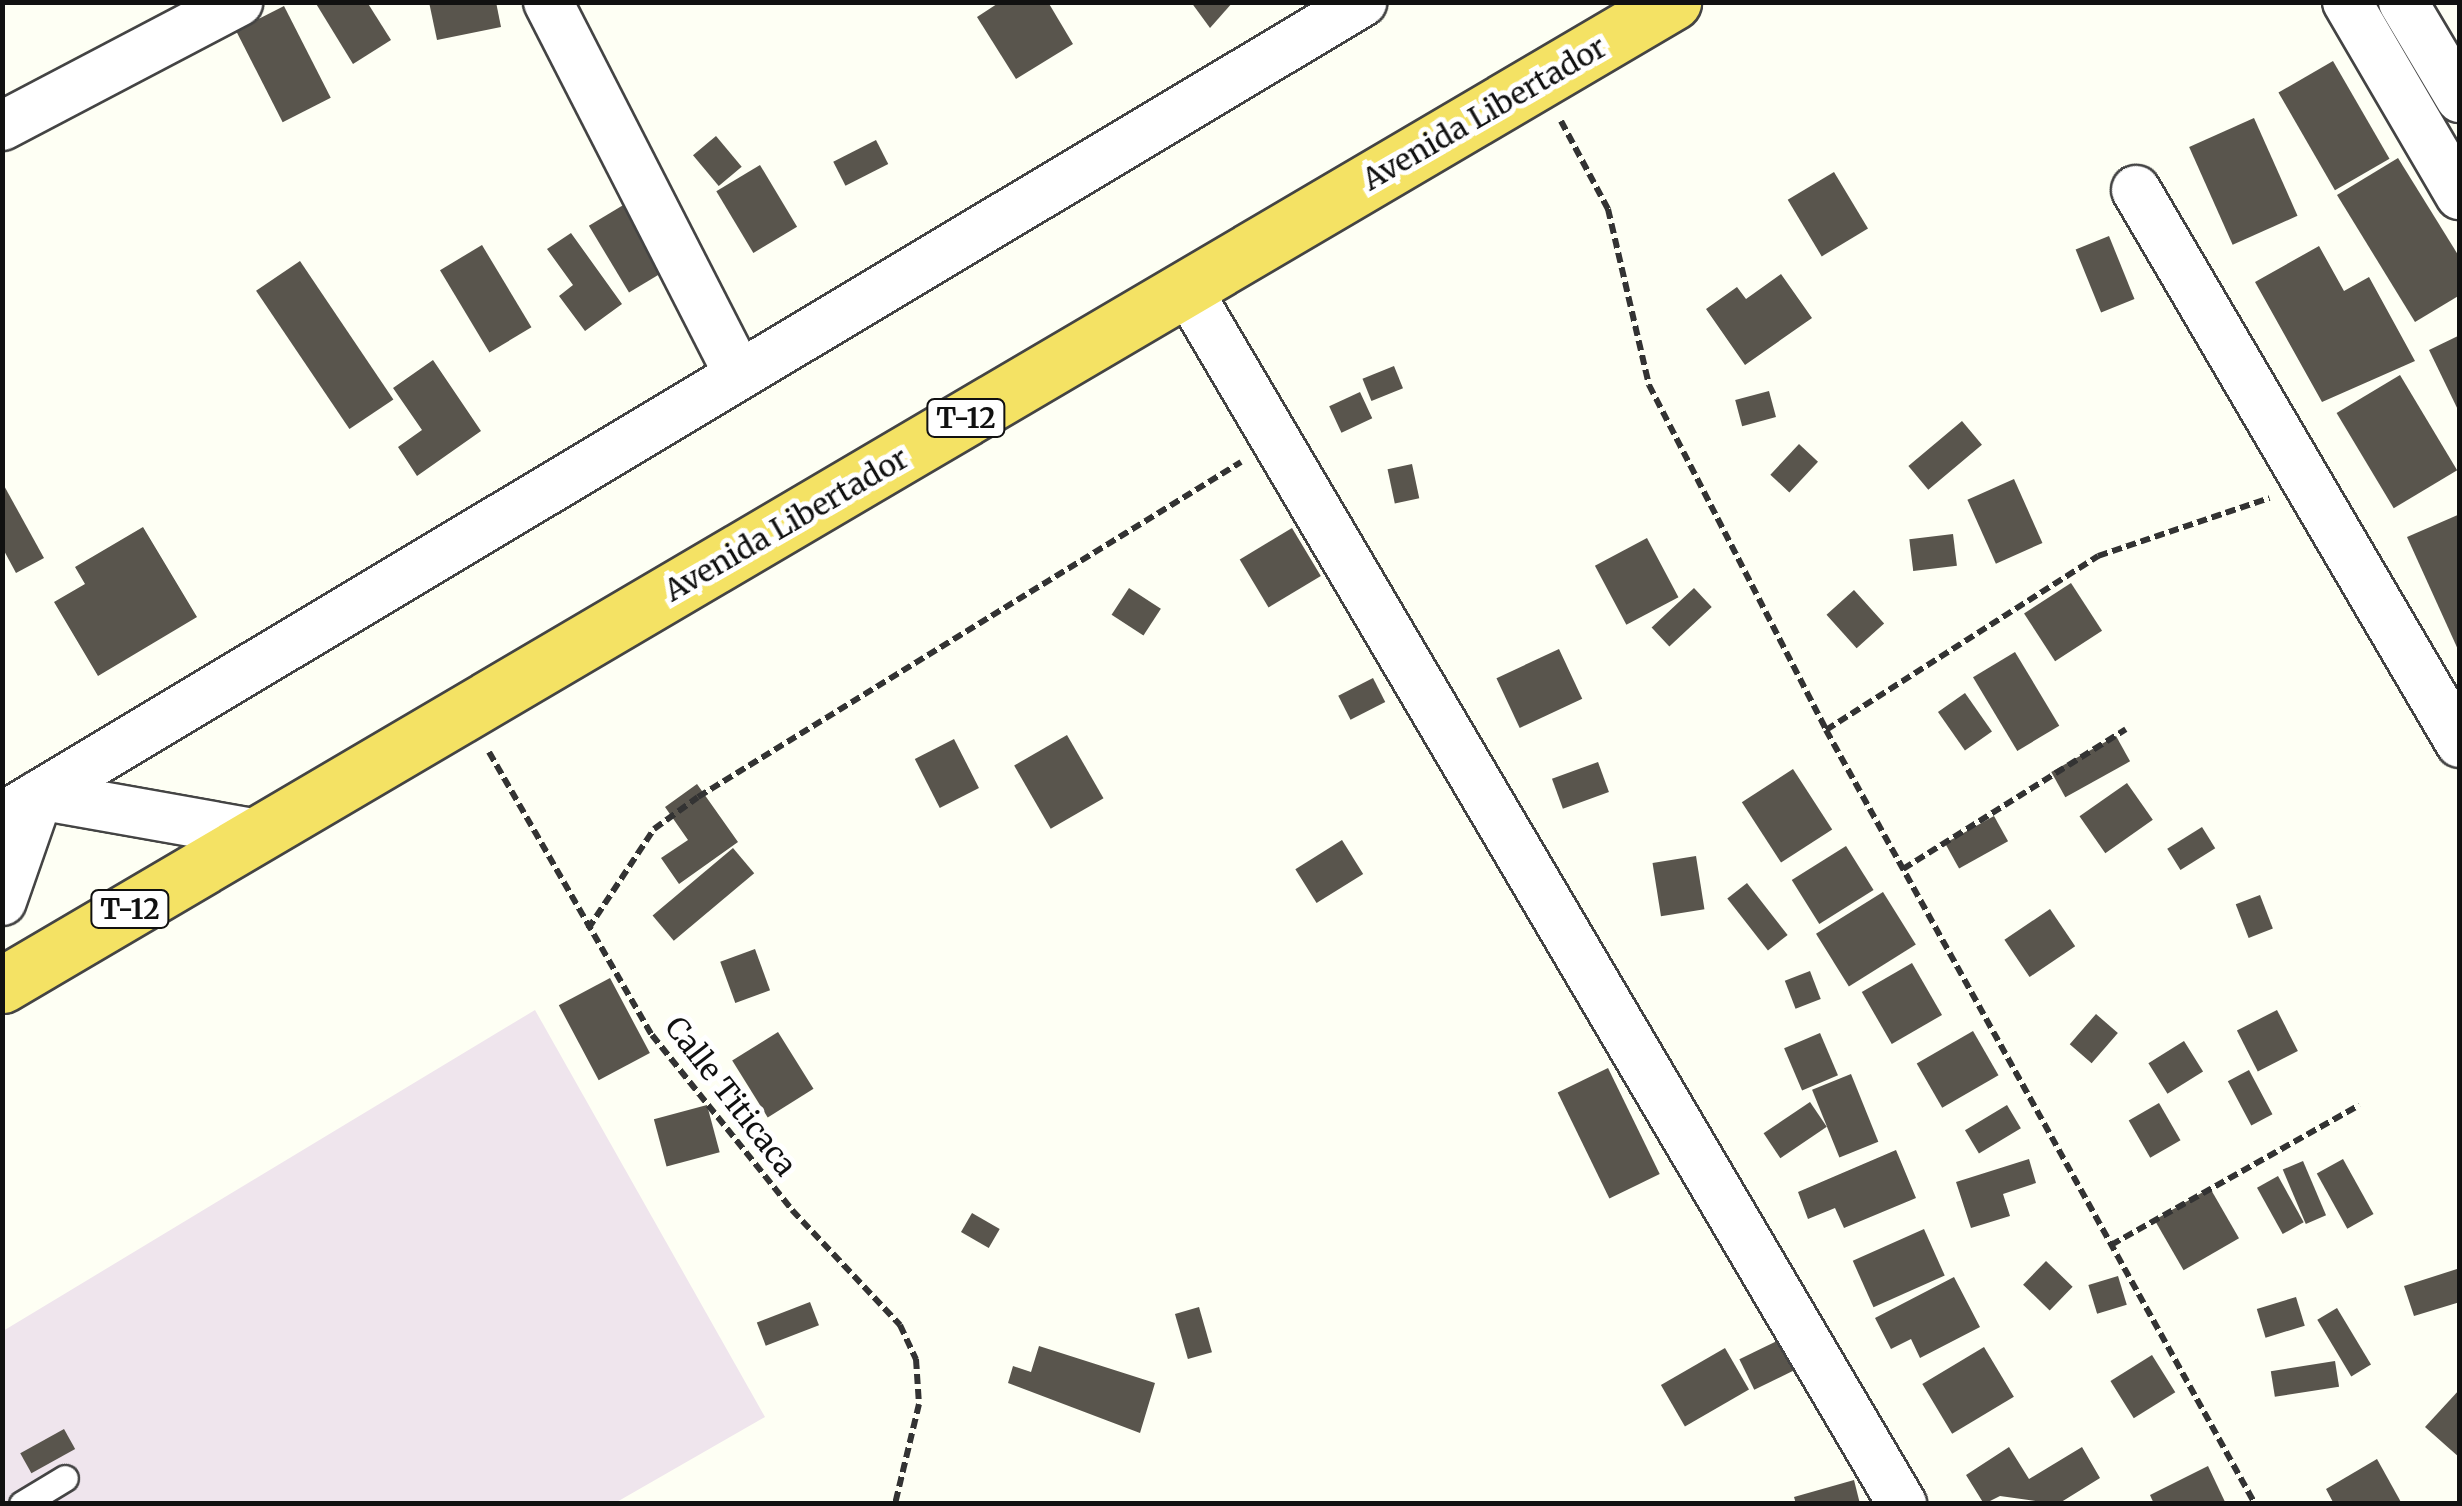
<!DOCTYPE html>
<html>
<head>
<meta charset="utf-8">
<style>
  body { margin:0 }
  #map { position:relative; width:2462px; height:1506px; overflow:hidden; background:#fefff4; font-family:Merriweather,serif }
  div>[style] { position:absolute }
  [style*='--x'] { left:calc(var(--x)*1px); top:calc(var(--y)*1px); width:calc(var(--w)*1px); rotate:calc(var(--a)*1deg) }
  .industrial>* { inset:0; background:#efe5ed }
  .building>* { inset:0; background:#59554d; transform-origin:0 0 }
  .path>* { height:6px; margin-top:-3px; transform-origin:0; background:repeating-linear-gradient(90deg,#333 0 10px,transparent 0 15px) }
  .roads { filter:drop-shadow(2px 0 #444) drop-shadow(-2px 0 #444) drop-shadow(0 2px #444) drop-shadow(0 -2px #444) }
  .service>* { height:25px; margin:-12.5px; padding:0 12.5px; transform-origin:12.5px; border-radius:12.5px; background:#fff }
  .minor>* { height:48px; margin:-24px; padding:0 24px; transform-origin:24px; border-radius:24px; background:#fff }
  .trunk>* { height:55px; margin:-27.5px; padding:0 27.5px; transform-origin:27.5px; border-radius:27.5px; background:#f4e264 }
  span { translate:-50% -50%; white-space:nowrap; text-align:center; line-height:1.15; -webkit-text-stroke:10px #fff; paint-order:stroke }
  .shield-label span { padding:2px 8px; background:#fff; border:2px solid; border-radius:8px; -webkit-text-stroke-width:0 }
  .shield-label { font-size:28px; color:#111; font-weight:700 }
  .street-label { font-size:30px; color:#111 }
  .frame { position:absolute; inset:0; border:5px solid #111; pointer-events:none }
</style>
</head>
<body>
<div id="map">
  <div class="industrial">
    <i style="clip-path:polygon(535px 1010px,765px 1417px,615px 1503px,3px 1504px,3px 1331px)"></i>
  </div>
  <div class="building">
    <i style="clip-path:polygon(315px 2px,367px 2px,391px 40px,353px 64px)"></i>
    <i style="clip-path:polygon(429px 2px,496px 2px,501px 27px,437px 40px)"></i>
    <i style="clip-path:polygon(1000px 2px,1048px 2px,1073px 44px,1016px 79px,977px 17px)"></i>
    <i style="clip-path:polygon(1191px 2px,1233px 2px,1210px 28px)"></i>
    <i style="left:284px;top:6px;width:103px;height:54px;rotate:63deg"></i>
    <i style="left:2333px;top:61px;width:113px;height:63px;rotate:60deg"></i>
    <i style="left:2254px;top:118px;width:107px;height:71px;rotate:66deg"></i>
    <i style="left:716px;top:136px;width:40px;height:30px;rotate:50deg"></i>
    <i style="left:876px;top:140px;width:27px;height:48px;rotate:63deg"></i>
    <i style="clip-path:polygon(2398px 158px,2460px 258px,2460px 295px,2415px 322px,2337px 195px)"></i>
    <i style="left:760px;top:165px;width:72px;height:51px;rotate:59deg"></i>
    <i style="left:1834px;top:172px;width:66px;height:54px;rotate:59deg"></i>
    <i style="left:630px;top:201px;width:78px;height:48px;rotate:59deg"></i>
    <i style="clip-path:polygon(571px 233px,622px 304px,585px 331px,559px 296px,573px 285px,547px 249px)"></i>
    <i style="left:2109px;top:236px;width:68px;height:36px;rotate:68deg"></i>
    <i style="left:482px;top:245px;width:96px;height:49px;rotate:59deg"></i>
    <i style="clip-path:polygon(2319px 246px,2344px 291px,2369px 277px,2415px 361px,2322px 402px,2255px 282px)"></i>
    <i style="left:300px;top:261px;width:167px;height:53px;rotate:56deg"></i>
    <i style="clip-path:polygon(1781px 274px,1812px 318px,1745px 365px,1706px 309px,1737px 287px,1746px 299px)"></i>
    <i style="clip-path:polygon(2460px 335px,2460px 414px,2429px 350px)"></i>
    <i style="clip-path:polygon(433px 360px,481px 431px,417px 476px,398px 447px,422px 430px,393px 388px)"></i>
    <i style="left:1394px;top:366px;width:24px;height:34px;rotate:68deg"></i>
    <i style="left:2400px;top:375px;width:111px;height:74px;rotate:59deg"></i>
    <i style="left:1769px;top:391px;width:27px;height:35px;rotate:75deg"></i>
    <i style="left:1360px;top:392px;width:29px;height:34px;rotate:65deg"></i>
    <i style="left:1962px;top:421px;width:31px;height:70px;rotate:50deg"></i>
    <i style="left:1799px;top:444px;width:26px;height:42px;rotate:43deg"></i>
    <i style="left:1412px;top:464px;width:35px;height:25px;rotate:78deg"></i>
    <i style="left:2014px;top:479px;width:70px;height:51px;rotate:66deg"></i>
    <i style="clip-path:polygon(2px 482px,44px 558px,16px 573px,2px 547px)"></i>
    <i style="clip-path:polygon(2460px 514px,2460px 654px,2407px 537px)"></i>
    <i style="clip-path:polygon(143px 527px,197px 617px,98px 676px,54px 602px,85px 584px,75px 567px)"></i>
    <i style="left:1292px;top:528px;width:56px;height:61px;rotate:59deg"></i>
    <i style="left:1953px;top:534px;width:32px;height:44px;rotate:83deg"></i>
    <i style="left:1647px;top:538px;width:67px;height:59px;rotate:62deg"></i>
    <i style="left:2071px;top:583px;width:57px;height:56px;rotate:57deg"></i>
    <i style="left:1129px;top:588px;width:38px;height:32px;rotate:33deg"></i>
    <i style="left:1694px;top:588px;width:26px;height:58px;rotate:47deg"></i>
    <i style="left:1854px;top:590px;width:45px;height:37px;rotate:48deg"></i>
    <i style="left:1559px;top:649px;width:55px;height:69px;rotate:65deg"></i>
    <i style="left:2015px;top:652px;width:86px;height:49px;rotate:59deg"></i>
    <i style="left:1373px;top:678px;width:27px;height:39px;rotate:63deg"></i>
    <i style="left:1965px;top:693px;width:47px;height:33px;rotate:55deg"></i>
    <i style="left:1067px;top:735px;width:73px;height:61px;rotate:60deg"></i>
    <i style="left:2116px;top:736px;width:29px;height:74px;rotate:61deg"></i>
    <i style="left:954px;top:739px;width:55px;height:44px;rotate:63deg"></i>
    <i style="left:1598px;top:762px;width:32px;height:49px;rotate:70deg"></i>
    <i style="left:1793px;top:769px;width:72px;height:61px;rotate:57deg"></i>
    <i style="left:2127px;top:783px;width:45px;height:58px;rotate:55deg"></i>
    <i style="clip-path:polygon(697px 784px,738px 842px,679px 884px,661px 858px,688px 840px,665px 807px)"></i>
    <i style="left:1994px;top:816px;width:29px;height:56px;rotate:61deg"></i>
    <i style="left:2202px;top:827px;width:25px;height:41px;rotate:58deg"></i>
    <i style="left:1342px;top:840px;width:40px;height:55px;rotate:58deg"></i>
    <i style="left:1846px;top:846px;width:52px;height:64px;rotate:58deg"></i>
    <i style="left:733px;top:848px;width:33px;height:105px;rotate:50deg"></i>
    <i style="left:1696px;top:856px;width:54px;height:44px;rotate:81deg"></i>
    <i style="left:1747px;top:883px;width:66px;height:25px;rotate:52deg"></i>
    <i style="left:1883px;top:892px;width:62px;height:79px;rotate:58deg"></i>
    <i style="left:2260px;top:895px;width:36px;height:26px;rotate:69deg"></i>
    <i style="left:2050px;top:909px;width:45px;height:55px;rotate:56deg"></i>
    <i style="left:755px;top:949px;width:44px;height:37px;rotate:70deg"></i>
    <i style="left:1912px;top:963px;width:60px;height:58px;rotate:60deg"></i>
    <i style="left:1810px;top:971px;width:30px;height:27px;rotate:69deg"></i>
    <i style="left:610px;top:978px;width:85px;height:58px;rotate:62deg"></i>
    <i style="left:2277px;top:1010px;width:46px;height:45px;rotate:63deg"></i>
    <i style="left:2096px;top:1014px;width:29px;height:40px;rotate:41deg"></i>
    <i style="left:1973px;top:1031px;width:51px;height:65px;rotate:60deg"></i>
    <i style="left:778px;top:1032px;width:67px;height:54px;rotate:58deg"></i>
    <i style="left:1820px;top:1033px;width:46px;height:39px;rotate:67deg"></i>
    <i style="left:2184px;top:1041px;width:36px;height:42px;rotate:58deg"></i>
    <i style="left:1608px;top:1068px;width:118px;height:56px;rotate:64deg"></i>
    <i style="left:2249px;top:1070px;width:50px;height:24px;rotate:62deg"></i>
    <i style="left:1851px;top:1074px;width:73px;height:42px;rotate:68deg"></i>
    <i style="left:1810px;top:1102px;width:30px;height:56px;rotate:56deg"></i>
    <i style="left:2159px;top:1103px;width:43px;height:35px;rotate:60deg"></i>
    <i style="left:707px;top:1105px;width:49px;height:55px;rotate:75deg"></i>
    <i style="left:2007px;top:1105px;width:27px;height:49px;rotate:59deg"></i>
    <i style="clip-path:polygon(1896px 1150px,1916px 1198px,1844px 1228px,1835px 1208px,1808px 1219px,1798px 1192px)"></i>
    <i style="clip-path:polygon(2029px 1159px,2036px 1183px,2003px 1194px,2010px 1216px,1971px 1228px,1956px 1182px)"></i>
    <i style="left:2343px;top:1159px;width:63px;height:30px;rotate:61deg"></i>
    <i style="left:2303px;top:1161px;width:59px;height:22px;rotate:67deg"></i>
    <i style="left:2278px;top:1176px;width:53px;height:24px;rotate:61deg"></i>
    <i style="left:2210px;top:1188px;width:58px;height:64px;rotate:60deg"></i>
    <i style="left:972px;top:1213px;width:32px;height:22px;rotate:30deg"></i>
    <i style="left:1924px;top:1229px;width:51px;height:78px;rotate:66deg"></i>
    <i style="left:2046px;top:1261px;width:37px;height:33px;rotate:44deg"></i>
    <i style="clip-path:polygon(2457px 1269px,2460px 1302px,2414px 1316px,2404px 1286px)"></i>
    <i style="left:2118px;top:1276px;width:30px;height:31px;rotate:73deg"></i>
    <i style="clip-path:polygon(1954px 1277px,1980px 1327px,1920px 1358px,1911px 1339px,1891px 1349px,1875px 1318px)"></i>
    <i style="left:2296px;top:1297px;width:30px;height:41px;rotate:73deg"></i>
    <i style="left:810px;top:1302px;width:25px;height:57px;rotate:69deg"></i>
    <i style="left:1199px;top:1307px;width:47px;height:25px;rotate:74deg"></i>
    <i style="left:2337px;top:1308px;width:66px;height:23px;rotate:59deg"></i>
    <i style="left:1787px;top:1336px;width:34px;height:53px;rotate:64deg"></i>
    <i style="clip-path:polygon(1039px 1346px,1155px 1383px,1140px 1433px,1008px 1383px,1013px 1366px,1031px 1372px)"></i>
    <i style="left:1984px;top:1347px;width:58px;height:72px;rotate:59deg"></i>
    <i style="left:1725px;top:1348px;width:48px;height:74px;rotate:60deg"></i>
    <i style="left:2152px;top:1355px;width:44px;height:49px;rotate:58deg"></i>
    <i style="left:2335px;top:1361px;width:26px;height:65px;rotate:81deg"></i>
    <i style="clip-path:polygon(2460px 1389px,2460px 1458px,2425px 1427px)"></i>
    <i style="left:64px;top:1429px;width:23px;height:50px;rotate:61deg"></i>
    <i style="clip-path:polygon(2009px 1447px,2029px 1479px,2082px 1447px,2100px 1478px,2058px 1504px,2000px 1496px,1984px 1504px,1966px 1475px)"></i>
    <i style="clip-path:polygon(2377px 1459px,2402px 1504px,2334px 1504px,2326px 1489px)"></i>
    <i style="clip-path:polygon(2208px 1466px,2226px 1504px,2154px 1504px,2150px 1495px)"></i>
    <i style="clip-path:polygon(1854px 1480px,1860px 1504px,1796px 1504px,1794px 1497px)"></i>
  </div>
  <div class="path">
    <i style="--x:1561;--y:121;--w:100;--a:61.9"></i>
    <i style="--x:1608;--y:209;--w:181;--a:76.9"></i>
    <i style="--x:1649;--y:385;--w:388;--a:62.8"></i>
    <i style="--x:1826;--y:730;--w:885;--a:61"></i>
    <i style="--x:1826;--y:730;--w:323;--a:-32.6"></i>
    <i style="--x:2098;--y:556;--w:181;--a:-18.7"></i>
    <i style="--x:489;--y:752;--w:327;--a:60.1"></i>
    <i style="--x:652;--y:1035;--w:224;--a:51.3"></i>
    <i style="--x:792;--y:1210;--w:158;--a:46.8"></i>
    <i style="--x:900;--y:1325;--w:38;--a:65"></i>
    <i style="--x:916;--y:1359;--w:45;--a:86.2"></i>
    <i style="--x:919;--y:1404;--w:103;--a:103.5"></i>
    <i style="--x:1903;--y:869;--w:263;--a:-32.1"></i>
    <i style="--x:588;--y:929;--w:120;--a:-56.6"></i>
    <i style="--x:654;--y:829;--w:54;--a:-36"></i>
    <i style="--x:698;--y:797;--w:638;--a:-31.67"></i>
    <i style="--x:2111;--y:1245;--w:285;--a:-29.4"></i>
  </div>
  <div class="roads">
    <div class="service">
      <i style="--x:22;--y:1504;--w:50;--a:-31.2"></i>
    </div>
    <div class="minor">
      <i style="--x:548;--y:2;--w:419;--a:62.9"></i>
      <i style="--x:2347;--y:2;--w:224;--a:59.7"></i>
      <i style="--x:2403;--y:2;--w:112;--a:59.3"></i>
      <i style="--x:2;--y:126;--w:267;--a:-27.7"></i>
      <i style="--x:2136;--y:190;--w:641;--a:59.63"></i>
      <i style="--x:1187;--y:289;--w:1410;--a:59.52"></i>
      <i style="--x:2;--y:817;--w:1586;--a:-30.93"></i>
      <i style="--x:2;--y:901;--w:112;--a:-70.8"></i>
      <i style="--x:39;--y:795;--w:222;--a:10.1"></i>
    </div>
    <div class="trunk">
      <i style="--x:2;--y:985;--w:1939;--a:-30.47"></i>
    </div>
  </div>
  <div class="shield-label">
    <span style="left:966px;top:418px">T-12</span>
    <span style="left:130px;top:909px">T-12</span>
  </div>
  <div class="street-label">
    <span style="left:1484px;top:113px;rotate:-30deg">Avenida Libertador</span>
    <span style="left:786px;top:524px;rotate:-30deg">Avenida Libertador</span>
    <span style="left:731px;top:1096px;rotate:52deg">Calle Titicaca</span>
  </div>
  <div class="frame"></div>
</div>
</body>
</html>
